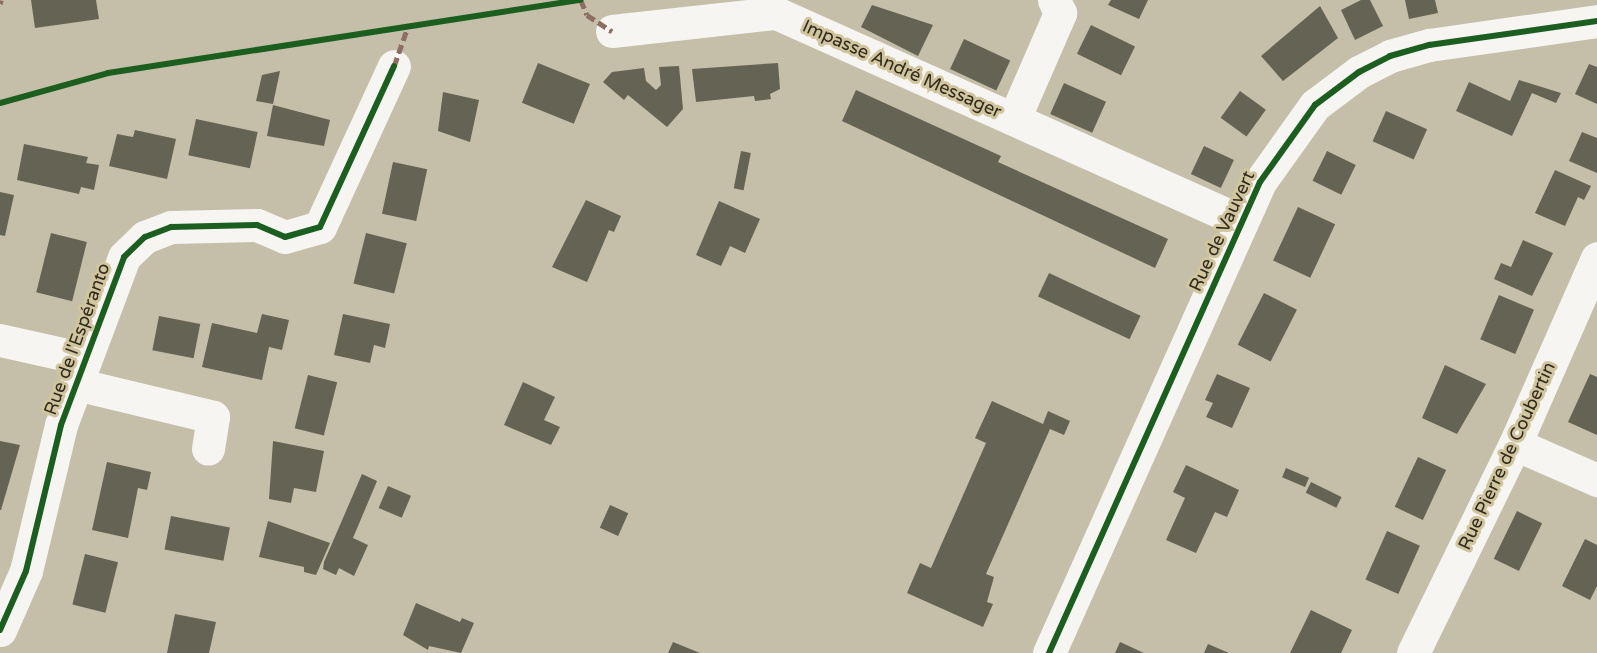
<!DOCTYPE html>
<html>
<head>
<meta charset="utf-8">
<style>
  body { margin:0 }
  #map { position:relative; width:1597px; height:653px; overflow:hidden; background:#c5bfaa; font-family:"Varela Round",sans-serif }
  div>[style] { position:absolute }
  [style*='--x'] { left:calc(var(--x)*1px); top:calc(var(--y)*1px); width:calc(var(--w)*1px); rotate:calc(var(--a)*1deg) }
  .building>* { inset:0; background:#656353; transform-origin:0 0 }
  .minor>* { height:33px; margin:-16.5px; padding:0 16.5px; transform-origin:16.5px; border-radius:16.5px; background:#f6f5f2 }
  .quiet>* { height:4.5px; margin-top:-2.25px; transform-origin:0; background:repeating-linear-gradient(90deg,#8d6e63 0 9px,transparent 0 13.5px) }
  .cycleway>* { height:6px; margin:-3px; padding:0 3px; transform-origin:3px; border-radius:3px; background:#1b5e20 }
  span { translate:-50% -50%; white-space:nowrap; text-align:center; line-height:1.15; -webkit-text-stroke:6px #d0c59f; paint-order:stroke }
  .street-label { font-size:18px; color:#2f2a1b }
</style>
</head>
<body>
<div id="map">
  <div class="building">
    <i style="clip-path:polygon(31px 0,96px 0,99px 19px,35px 28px)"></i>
    <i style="clip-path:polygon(1111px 0,1148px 0,1139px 19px,1108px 5px)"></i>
    <i style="clip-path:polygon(1361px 0,1370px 0,1383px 26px,1355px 40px,1341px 10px)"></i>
    <i style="clip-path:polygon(1405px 0,1435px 0,1438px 13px,1409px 19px)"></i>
    <i style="clip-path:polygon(872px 5px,933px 25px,918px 56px,861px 27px)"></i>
    <i style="clip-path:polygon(1320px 6px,1338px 38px,1283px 81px,1261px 56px)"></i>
    <i style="left:1091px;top:25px;width:49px;height:32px;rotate:26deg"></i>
    <i style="left:964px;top:39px;width:51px;height:33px;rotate:25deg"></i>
    <i style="left:538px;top:63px;width:56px;height:43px;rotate:22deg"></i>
    <i style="clip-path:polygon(778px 63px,780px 89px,770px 94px,771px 99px,755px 101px,754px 96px,696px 102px,692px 69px)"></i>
    <i style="clip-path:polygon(1589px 64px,1597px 67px,1597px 104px,1575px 94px)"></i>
    <i style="clip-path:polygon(679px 66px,683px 109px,667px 127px,628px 95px,624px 100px,603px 82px,612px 72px,644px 68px,646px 81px,656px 90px,661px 85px,659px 67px)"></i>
    <i style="clip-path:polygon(280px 71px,273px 104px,256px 101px,262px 75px)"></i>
    <i style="clip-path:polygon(1519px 80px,1561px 93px,1556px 103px,1532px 93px,1512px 136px,1456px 111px,1469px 82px,1510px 101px)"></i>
    <i style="left:1064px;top:83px;width:46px;height:34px;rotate:24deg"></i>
    <i style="clip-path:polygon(856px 90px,1001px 156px,998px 162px,1168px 239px,1155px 268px,842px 121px)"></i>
    <i style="left:1240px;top:91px;width:32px;height:33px;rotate:36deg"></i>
    <i style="clip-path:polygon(443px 92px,479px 100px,470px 142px,438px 131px)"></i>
    <i style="clip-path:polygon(273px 105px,330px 120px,324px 146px,267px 136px)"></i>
    <i style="left:1386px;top:111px;width:45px;height:33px;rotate:24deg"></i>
    <i style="left:196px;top:119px;width:63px;height:37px;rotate:12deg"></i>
    <i style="clip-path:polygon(135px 130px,176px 139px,167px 179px,109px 166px,117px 134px,133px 137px)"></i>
    <i style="clip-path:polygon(1582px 132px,1597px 138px,1597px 173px,1569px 161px)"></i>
    <i style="clip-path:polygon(24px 144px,88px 157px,86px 163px,99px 165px,94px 190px,81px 187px,79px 194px,17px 180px)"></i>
    <i style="left:1204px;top:146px;width:33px;height:31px;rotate:25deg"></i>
    <i style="left:741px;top:151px;width:10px;height:38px;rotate:11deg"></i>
    <i style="left:1327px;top:151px;width:32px;height:33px;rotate:26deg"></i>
    <i style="left:393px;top:162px;width:35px;height:53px;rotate:12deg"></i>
    <i style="clip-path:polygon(1555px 170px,1591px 186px,1584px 200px,1578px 197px,1565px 226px,1535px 213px)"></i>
    <i style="clip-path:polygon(0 192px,14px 195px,5px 236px,0 235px)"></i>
    <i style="clip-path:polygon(586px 200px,621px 216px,614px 232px,609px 230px,587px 282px,552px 267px)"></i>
    <i style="clip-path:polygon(719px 201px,760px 219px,745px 253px,730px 246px,721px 266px,696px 255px)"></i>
    <i style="left:1298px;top:207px;width:41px;height:59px;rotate:25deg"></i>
    <i style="left:51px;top:233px;width:37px;height:61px;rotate:14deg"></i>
    <i style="left:366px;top:233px;width:42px;height:52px;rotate:14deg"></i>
    <i style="clip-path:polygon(1523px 240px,1553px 253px,1532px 296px,1494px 279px,1501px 263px,1511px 267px)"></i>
    <i style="left:1049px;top:273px;width:101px;height:26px;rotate:25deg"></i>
    <i style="left:1264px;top:293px;width:37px;height:58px;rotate:27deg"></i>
    <i style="left:1499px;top:295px;width:38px;height:48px;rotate:23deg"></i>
    <i style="clip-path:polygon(262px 314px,289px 320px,282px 350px,269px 347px,262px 380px,202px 367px,212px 323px,257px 333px)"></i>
    <i style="clip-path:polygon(343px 314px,390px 324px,385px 348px,374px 345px,370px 363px,334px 355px)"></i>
    <i style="left:159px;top:316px;width:42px;height:35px;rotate:11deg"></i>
    <i style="clip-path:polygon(1445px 365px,1486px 384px,1457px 434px,1422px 418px)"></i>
    <i style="clip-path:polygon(1217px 374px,1250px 388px,1232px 428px,1206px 417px,1213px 403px,1205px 400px)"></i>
    <i style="clip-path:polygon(1590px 374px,1597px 377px,1597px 435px,1568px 422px)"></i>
    <i style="left:308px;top:375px;width:30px;height:55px;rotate:14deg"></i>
    <i style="clip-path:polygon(523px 382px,555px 397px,544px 420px,560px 427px,551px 445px,504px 425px)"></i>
    <i style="clip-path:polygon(992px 401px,1043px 424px,1048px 411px,1070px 421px,1064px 435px,1050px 429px,986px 574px,994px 577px,987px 602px,993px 604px,983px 627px,907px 593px,920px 563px,931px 568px,986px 443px,975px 438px)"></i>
    <i style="clip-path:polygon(0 441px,20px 445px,1px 510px,0 510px)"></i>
    <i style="clip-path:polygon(273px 441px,324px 451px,316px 492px,294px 488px,291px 503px,269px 499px)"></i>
    <i style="left:1418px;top:457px;width:31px;height:55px;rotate:25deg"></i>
    <i style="clip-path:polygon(107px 462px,151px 472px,147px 490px,138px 488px,128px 538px,92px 530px)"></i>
    <i style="clip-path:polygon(1186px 465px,1239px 490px,1227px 517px,1215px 512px,1196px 553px,1166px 540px,1185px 498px,1173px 492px)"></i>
    <i style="left:1286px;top:468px;width:25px;height:10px;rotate:23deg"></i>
    <i style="clip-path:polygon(362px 474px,377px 481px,353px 538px,368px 545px,354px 576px,339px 568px,336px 575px,323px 569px,324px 562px)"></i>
    <i style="left:1311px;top:482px;width:34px;height:12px;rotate:26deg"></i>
    <i style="left:388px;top:486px;width:25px;height:24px;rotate:23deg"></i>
    <i style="left:610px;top:505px;width:20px;height:25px;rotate:24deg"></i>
    <i style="left:1517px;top:511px;width:28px;height:53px;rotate:26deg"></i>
    <i style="left:171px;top:516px;width:60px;height:34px;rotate:11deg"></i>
    <i style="clip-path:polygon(268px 521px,330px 543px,316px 575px,304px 572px,304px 567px,259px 557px)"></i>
    <i style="left:1387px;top:531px;width:36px;height:53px;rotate:24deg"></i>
    <i style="clip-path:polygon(1585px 539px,1597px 545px,1597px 586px,1590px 600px,1562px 586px)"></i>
    <i style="left:85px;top:554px;width:34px;height:52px;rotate:14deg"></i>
    <i style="clip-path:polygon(416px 603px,460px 622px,462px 618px,474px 623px,461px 653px,429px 646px,428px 650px,403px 635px)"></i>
    <i style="clip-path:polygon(1311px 610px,1352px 630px,1341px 653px,1290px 653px)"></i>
    <i style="clip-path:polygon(175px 614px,216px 622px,209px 653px,167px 653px)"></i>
    <i style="clip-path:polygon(673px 642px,700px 653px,668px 653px)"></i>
    <i style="clip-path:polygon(1120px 642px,1144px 653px,1115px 653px)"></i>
    <i style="clip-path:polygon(1208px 644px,1229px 653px,1204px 653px)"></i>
  </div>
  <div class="minor">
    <i style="--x:612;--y:31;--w:165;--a:-6.3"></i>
    <i style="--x:776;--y:13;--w:509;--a:24.1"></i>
    <i style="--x:1014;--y:119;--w:116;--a:-66.5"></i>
    <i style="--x:1060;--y:13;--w:14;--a:-115"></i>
    <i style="--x:0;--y:340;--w:87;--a:12.6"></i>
    <i style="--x:76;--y:384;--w:141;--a:13.5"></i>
    <i style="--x:213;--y:417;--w:32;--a:99"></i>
    <i style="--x:1515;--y:444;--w:90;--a:23.7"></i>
    <i style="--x:0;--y:630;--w:64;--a:-66.2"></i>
    <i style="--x:26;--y:571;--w:150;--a:-76.5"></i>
    <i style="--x:61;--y:425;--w:179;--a:-69.4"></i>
    <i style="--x:124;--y:257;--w:29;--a:-44"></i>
    <i style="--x:145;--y:237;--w:28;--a:-21"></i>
    <i style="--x:171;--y:227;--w:86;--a:-1.3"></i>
    <i style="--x:257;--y:225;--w:30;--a:23"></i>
    <i style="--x:285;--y:237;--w:36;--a:-16"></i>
    <i style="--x:320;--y:227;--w:177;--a:-65.3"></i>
    <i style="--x:1049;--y:653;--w:516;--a:-65.87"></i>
    <i style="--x:1260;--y:182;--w:95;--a:-54.5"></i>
    <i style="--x:1315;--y:105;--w:55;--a:-36.9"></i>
    <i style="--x:1359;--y:72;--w:35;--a:-27"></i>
    <i style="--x:1390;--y:56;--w:41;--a:-15.8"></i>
    <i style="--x:1429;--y:45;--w:170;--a:-8.1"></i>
    <i style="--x:1413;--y:653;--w:233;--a:-64"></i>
    <i style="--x:1515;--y:444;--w:203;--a:-66.2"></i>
  </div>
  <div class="quiet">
    <i style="--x:581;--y:0;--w:16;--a:68"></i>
    <i style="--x:587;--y:15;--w:30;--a:33"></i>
    <i style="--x:0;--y:4;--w:4;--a:-76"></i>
    <i style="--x:394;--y:66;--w:42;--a:-70.7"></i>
  </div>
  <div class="cycleway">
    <i style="--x:0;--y:103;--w:112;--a:-15.5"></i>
    <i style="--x:108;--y:73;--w:478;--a:-8.8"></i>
    <i style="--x:0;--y:630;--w:64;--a:-66.2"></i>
    <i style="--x:26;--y:571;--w:150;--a:-76.5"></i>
    <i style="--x:61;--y:425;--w:179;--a:-69.4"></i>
    <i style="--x:124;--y:257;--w:29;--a:-44"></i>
    <i style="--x:145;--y:237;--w:28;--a:-21"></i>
    <i style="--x:171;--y:227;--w:86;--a:-1.3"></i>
    <i style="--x:257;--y:225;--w:30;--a:23"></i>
    <i style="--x:285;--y:237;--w:36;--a:-16"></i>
    <i style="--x:320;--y:227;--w:177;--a:-65.3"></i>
    <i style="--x:1049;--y:653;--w:516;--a:-65.87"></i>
    <i style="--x:1260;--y:182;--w:95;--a:-54.5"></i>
    <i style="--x:1315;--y:105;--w:55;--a:-36.9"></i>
    <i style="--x:1359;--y:72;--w:35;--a:-27"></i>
    <i style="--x:1390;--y:56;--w:41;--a:-15.8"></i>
    <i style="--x:1429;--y:45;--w:170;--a:-8.1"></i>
  </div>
  <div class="street-label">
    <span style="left:902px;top:69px;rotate:24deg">Impasse André Messager</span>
    <span style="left:1222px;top:231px;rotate:-65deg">Rue de Vauvert</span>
    <span style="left:77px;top:339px;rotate:-70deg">Rue de l'Espéranto</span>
    <span style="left:1507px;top:456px;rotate:-65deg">Rue Pierre de Coubertin</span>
  </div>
</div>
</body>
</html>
